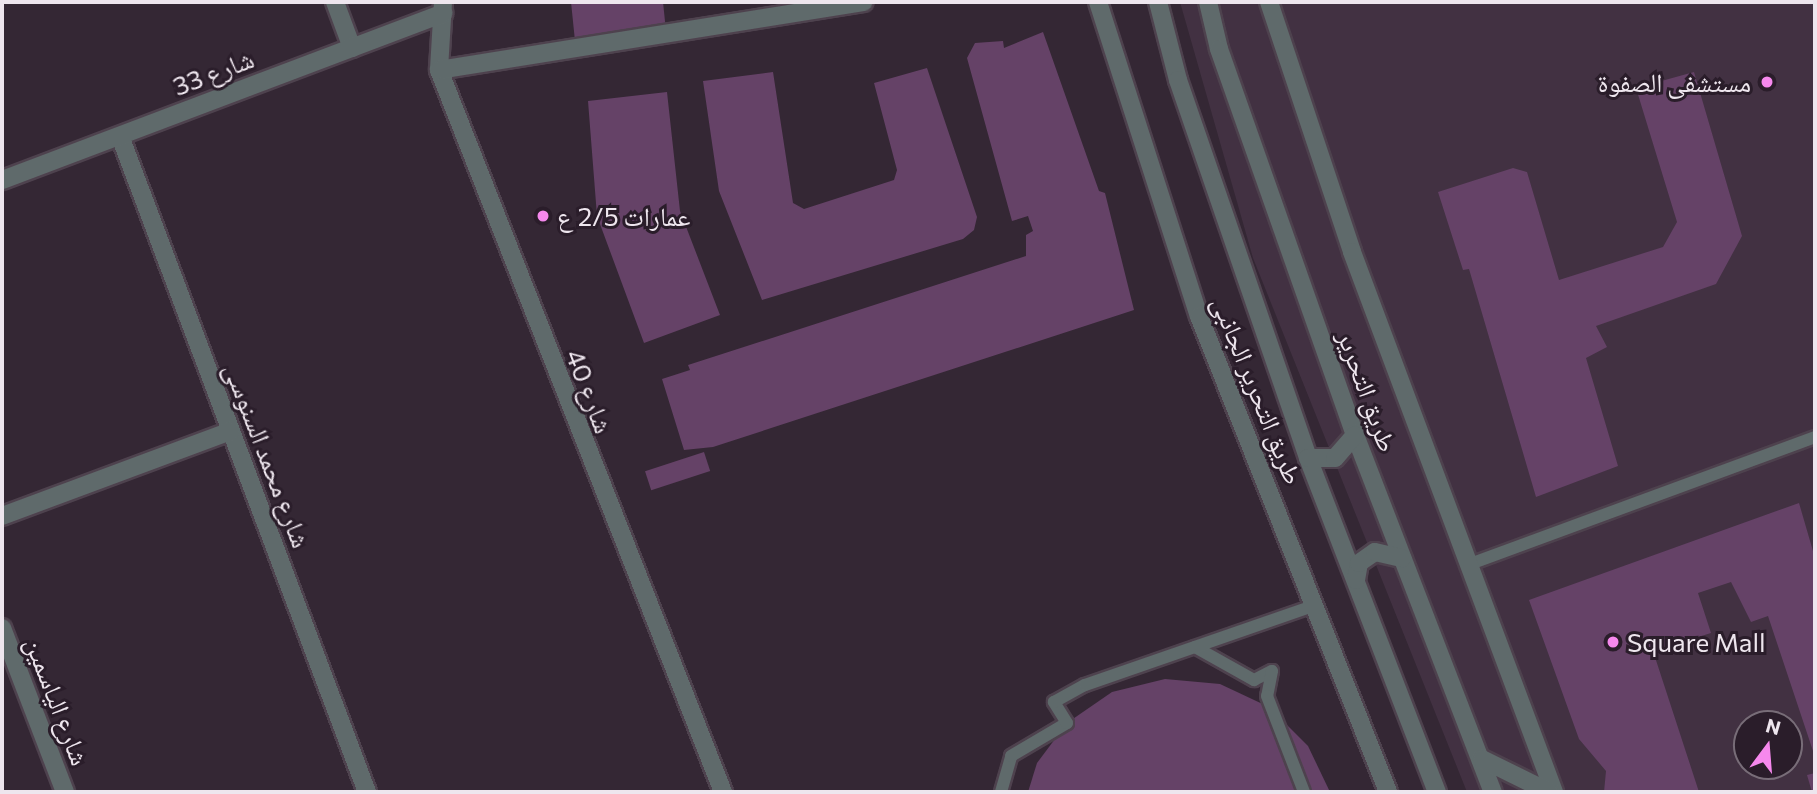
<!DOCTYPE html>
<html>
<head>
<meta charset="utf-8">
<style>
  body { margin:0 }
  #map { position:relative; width:1817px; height:794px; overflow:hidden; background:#342734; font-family:Commissioner,"Noto Naskh Arabic",sans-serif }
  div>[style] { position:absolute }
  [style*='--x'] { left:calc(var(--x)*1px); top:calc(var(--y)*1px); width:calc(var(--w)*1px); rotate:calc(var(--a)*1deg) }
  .built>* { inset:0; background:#423142 }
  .building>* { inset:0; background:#654267; transform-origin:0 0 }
  .roads { filter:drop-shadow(2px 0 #4e424e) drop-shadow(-2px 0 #4e424e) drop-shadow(0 2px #4e424e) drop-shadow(0 -2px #4e424e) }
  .service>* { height:12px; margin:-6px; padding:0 6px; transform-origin:6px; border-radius:6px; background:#5f6a6b }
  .minor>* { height:18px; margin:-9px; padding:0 9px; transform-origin:9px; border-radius:9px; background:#5f6a6b }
  .tertiary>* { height:18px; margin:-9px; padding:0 9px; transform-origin:9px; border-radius:9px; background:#5f6a6b }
  .dots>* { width:19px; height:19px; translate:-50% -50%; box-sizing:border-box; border:4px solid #2a1d2a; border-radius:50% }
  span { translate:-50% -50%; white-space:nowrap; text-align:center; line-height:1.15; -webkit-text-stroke:6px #2a1d2a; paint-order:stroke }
  .street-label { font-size:26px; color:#eee6ee }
  .poi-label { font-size:26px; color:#eee6ee }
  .right { translate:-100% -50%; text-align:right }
  .left { translate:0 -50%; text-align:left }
  .frame { position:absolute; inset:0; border:4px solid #eee6ee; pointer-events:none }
  .north { position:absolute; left:1733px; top:710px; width:70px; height:70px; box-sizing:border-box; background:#2a1d2a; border:2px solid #786d78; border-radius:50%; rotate:16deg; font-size:19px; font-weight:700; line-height:28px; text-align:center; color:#eee6ee }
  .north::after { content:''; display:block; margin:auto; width:24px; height:32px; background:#f688ed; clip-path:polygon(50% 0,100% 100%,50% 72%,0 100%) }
</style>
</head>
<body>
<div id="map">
  <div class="built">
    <i style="clip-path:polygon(evenodd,1180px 2px,1815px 2px,1815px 792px,1467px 792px,1253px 258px,1180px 2px,1747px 724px,1789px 724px,1789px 766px,1747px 766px,1747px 724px)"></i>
  </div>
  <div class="building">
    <i style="clip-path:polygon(571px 2px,663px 2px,666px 31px,575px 41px)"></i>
    <i style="clip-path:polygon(1043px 32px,1099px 191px,1105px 193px,1134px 310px,713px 447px,684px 450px,662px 379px,690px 370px,688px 365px,1026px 256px,1026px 262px,1026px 235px,1033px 231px,1028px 216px,1012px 221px,967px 58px,975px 43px,1003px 41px,1004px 48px)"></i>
    <i style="clip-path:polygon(927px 68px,977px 217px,974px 230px,963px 239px,762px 300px,719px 191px,703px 81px,773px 72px,793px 203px,804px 209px,894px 180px,897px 170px,874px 83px)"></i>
    <i style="clip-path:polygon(1694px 72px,1742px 236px,1716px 284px,1596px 326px,1607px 347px,1586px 358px,1618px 466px,1536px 497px,1469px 269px,1463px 270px,1438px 192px,1513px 168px,1527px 172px,1559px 280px,1663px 247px,1677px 222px,1636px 88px)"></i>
    <i style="clip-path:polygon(667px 92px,680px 211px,720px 315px,644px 343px,597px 216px,588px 101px)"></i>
    <i style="left:704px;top:452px;width:20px;height:62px;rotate:72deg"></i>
    <i style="clip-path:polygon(1799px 503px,1815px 558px,1815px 757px,1768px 616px,1751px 622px,1731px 582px,1698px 593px,1711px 633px,1653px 651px,1699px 792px,1604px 792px,1606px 771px,1579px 739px,1529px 600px)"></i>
    <i style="clip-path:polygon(1165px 679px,1220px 684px,1269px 707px,1308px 746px,1330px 792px,1028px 792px,1037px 763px,1067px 723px,1112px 692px)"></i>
    <i style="clip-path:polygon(1815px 773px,1815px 792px,1812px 792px,1807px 775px)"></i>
  </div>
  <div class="roads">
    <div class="service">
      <i style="--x:1470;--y:564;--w:368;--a:-20.2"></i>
      <i style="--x:1195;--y:647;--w:68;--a:29.2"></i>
      <i style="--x:1254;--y:680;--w:20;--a:-27"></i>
      <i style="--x:1272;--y:671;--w:25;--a:101"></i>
      <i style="--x:1267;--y:696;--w:103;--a:68.9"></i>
      <i style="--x:1001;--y:792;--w:37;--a:-74"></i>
      <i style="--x:1011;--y:756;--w:65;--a:-30.5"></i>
      <i style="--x:1067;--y:723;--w:25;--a:-122"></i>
      <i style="--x:1054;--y:702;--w:35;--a:-29"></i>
      <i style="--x:1085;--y:685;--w:244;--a:-19.1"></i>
    </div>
    <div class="minor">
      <i style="--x:335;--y:2;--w:49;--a:69.7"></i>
      <i style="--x:443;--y:2;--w:68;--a:93.4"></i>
      <i style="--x:439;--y:70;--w:776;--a:68.53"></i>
      <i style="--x:1098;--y:2;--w:330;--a:72.2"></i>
      <i style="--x:1199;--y:316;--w:512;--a:68.34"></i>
      <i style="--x:1269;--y:2;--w:263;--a:71.6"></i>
      <i style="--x:1352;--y:252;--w:577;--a:69.49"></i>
      <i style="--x:439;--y:70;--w:430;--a:-9.1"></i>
      <i style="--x:120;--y:136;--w:701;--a:69.37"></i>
      <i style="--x:2;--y:180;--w:472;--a:-20.7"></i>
      <i style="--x:2;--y:516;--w:244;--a:-20.4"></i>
      <i style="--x:2;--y:628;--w:176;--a:69"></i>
    </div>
    <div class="tertiary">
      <i style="--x:1158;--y:2;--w:81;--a:75.6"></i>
      <i style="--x:1178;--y:80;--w:400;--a:71"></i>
      <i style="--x:1308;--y:458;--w:358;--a:68.9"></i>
      <i style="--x:1208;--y:2;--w:48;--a:76.8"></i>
      <i style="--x:1219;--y:49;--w:409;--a:70.6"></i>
      <i style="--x:1355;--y:435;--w:383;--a:68.9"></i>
      <i style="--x:1308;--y:458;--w:27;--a:0"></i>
      <i style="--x:1335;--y:458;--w:30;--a:-49"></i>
      <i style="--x:1356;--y:580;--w:17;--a:-80"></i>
      <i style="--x:1359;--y:563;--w:19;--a:-35"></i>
      <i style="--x:1375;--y:552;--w:28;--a:13"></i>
      <i style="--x:1482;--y:759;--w:75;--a:26.2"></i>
    </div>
  </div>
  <div class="dots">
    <i style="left:1767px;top:82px;background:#f688ed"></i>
    <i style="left:543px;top:216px;background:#f688ed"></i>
    <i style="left:1613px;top:642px;background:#f688ed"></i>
  </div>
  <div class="street-label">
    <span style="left:213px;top:72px;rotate:-21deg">شارع 33</span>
    <span style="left:1258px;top:390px;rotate:68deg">طريق التحرير الجانبى</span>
    <span style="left:590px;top:391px;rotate:69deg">شارع 40</span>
    <span style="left:1368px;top:391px;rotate:70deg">طريق التحرير</span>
    <span style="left:268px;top:455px;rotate:69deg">شارع محمد السنوسى</span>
    <span style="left:58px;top:701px;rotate:69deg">شارع الياسمين</span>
  </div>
  <div class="poi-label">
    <span class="right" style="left:1751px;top:82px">مستشفى الصفوة</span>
    <span class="left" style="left:557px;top:216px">عمارات 2/5 ع</span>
    <span class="left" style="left:1627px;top:642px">Square Mall</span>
  </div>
  <div class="frame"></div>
  <div class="north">N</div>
</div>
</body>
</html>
